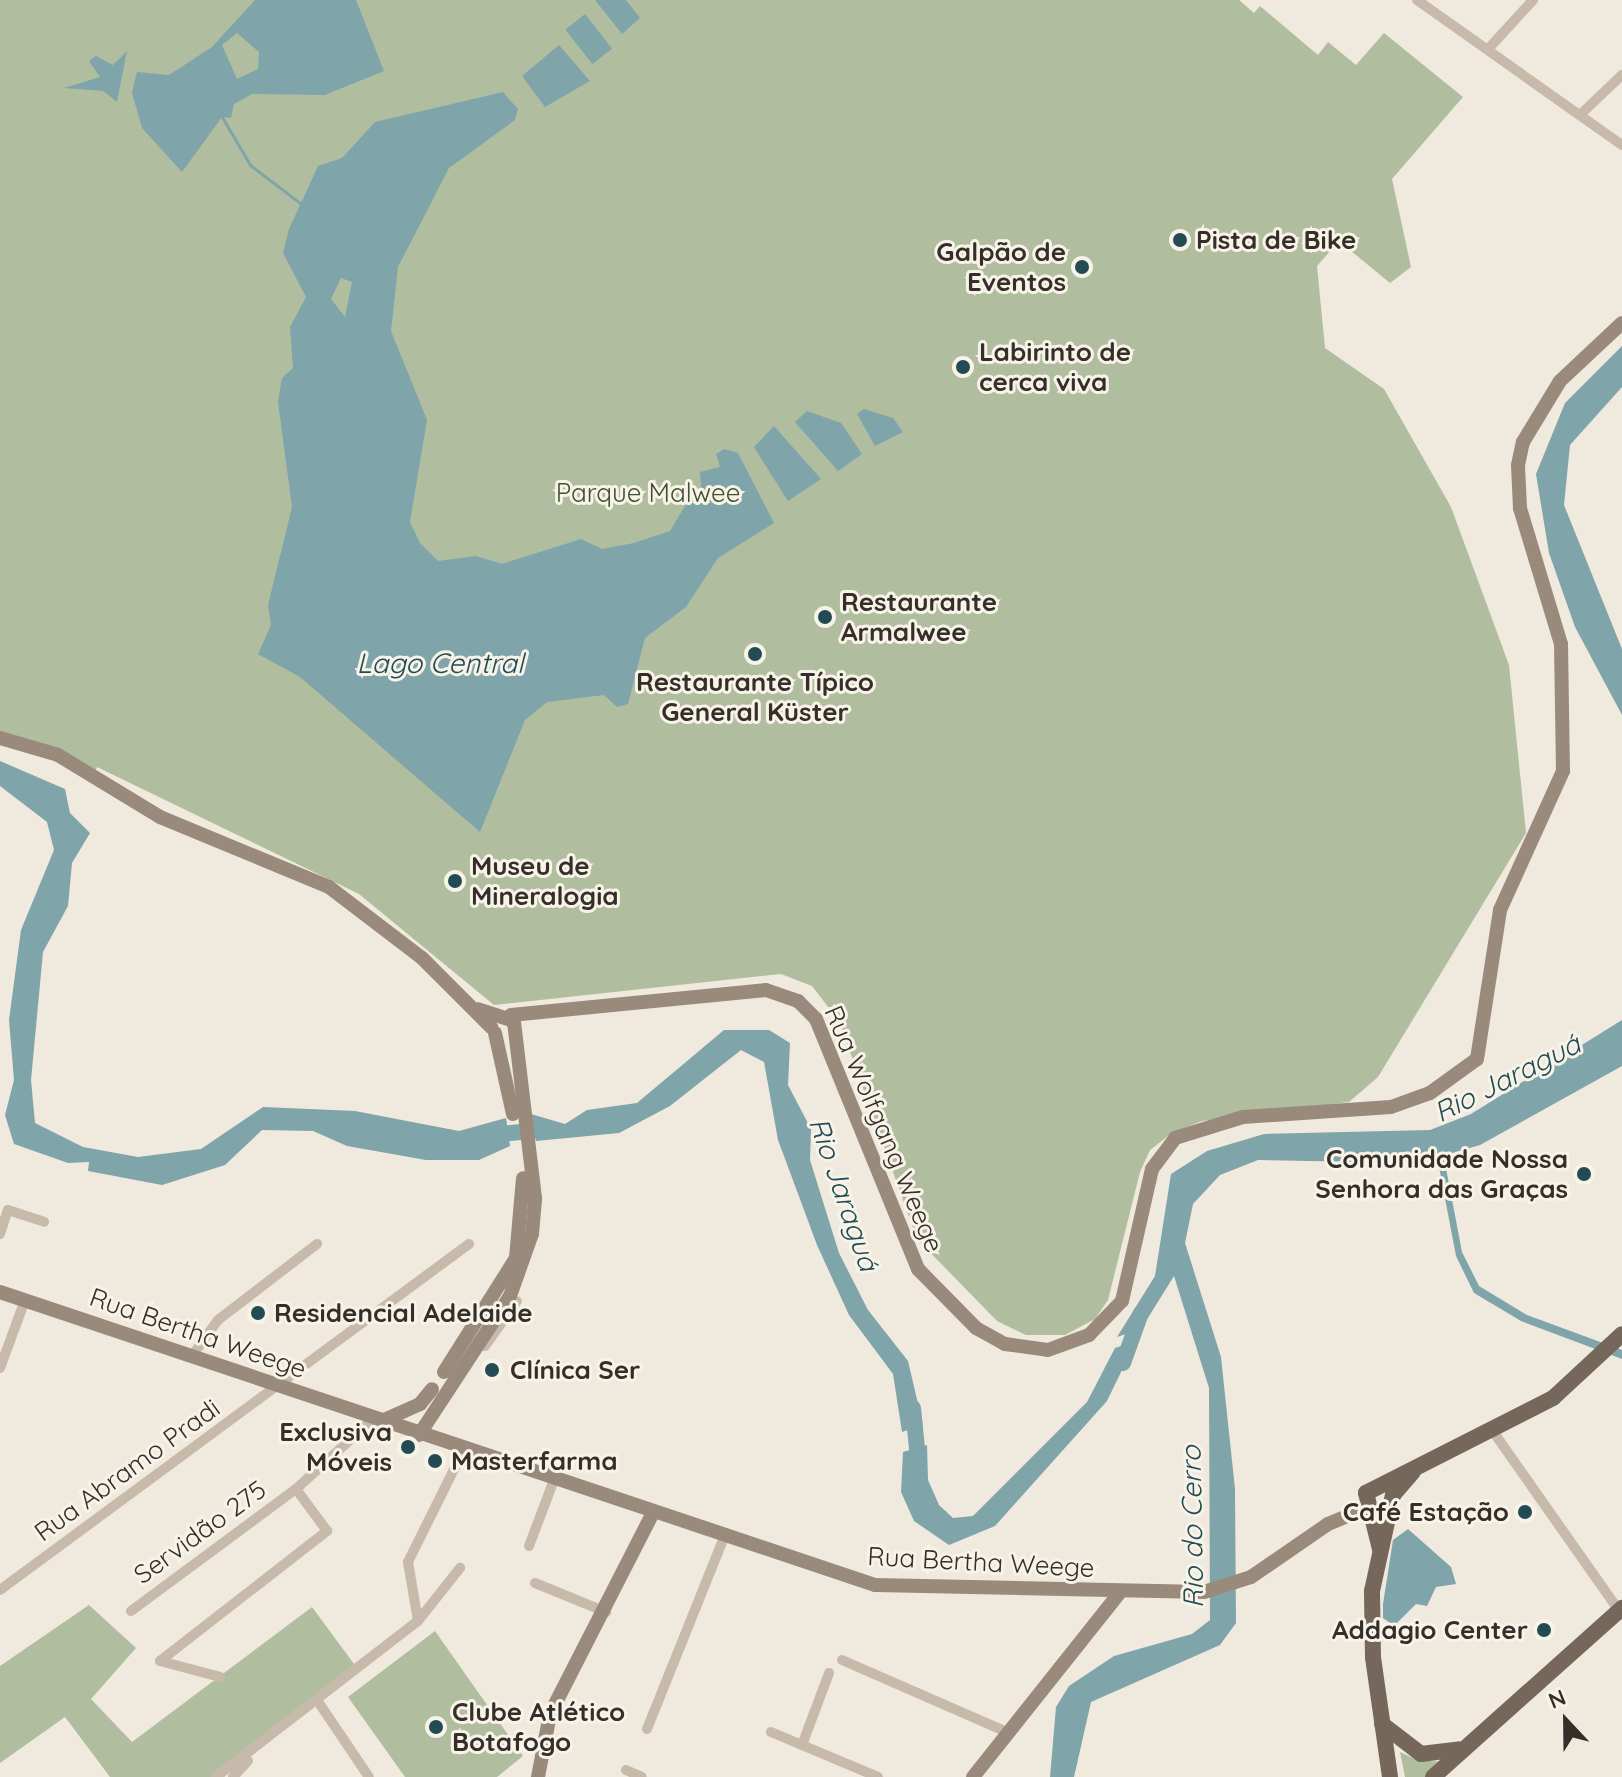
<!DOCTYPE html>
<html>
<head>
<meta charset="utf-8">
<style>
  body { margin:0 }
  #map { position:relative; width:1622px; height:1777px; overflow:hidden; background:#f0e9dd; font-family:Quicksand,sans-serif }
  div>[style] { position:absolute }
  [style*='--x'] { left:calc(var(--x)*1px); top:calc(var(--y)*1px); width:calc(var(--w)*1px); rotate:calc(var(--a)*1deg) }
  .green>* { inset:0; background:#b0be9f }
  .water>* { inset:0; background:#7fa4aa; transform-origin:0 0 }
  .stream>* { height:3px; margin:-1.5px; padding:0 1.5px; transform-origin:1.5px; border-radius:1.5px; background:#7fa4aa }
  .river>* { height:16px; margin:-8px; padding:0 8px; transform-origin:8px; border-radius:8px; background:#7fa4aa }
  .street>* { height:10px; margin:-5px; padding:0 5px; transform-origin:5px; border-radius:5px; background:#c7baaa }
  .secondary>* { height:14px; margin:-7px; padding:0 7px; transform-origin:7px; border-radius:7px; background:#9a8a7c }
  .primary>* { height:16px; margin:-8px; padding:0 8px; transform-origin:8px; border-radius:8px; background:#76675b }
  .dots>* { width:22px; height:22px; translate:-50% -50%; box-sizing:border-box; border:4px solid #f8f3e9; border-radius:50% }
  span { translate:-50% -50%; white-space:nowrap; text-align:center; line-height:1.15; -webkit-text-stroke:6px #f8f3e9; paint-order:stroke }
  .poi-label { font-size:26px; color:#352e29; font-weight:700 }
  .left { translate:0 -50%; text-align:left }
  .right { translate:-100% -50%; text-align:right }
  .park-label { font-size:26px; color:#41512f }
  .street-label { font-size:26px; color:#352e29 }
  .water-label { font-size:28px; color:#224b53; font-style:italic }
  .north { position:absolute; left:1526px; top:1681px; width:80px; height:80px; -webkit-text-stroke:6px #f8f3e9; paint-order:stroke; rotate:338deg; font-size:22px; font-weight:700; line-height:32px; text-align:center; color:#352e29 }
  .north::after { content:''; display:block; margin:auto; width:28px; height:36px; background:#352e29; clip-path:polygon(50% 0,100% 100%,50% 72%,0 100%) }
</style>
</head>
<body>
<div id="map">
  <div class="green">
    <i style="clip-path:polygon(0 0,1239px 0,1254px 13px,1260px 6px,1318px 55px,1328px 42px,1356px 65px,1384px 33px,1463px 97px,1392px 179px,1411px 267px,1390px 283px,1339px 241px,1317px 266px,1325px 348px,1384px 389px,1451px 507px,1509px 665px,1526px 833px,1378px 1077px,1349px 1102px,1202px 1121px,1172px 1133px,1150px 1150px,1140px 1172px,1108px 1300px,1095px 1319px,1065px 1335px,1026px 1335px,997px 1321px,917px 1239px,839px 1021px,812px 986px,781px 974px,494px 1005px,359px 894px,97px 767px,93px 778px,54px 755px,0 740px)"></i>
    <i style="clip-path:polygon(89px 1605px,136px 1648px,91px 1699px,132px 1742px,312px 1607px,357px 1668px,212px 1777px,110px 1777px,65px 1717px,0 1763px,0 1666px)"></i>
    <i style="clip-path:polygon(435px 1631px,523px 1756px,497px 1777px,405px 1777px,348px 1697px)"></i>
    <i style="clip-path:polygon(1400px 1752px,1417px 1760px,1444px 1762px,1427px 1777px,1405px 1777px)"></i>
  </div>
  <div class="water">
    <i style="clip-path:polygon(evenodd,255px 0,356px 0,384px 71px,325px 95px,252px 94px,234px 104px,231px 118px,222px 117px,182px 172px,142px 128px,132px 93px,137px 72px,169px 75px,212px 47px,255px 0,237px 33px,259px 52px,258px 69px,237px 79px,222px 45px,237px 33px)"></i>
    <i style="clip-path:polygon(595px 0,626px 0,640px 18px,622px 34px)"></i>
    <i style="left:585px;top:14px;width:44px;height:25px;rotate:52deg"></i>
    <i style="clip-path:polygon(559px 45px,590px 81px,545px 107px,522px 76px)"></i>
    <i style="clip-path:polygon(127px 51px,117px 102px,103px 91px,64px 88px,100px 77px,89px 61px,96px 56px,113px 65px)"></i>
    <i style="clip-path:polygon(evenodd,503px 92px,518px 109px,515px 120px,449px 168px,398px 267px,391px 331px,427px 420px,410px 522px,420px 543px,438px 561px,476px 556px,502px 564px,581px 539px,602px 549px,634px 543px,670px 531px,685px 506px,702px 499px,700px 472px,720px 467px,716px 454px,724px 449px,738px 453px,774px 523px,718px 558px,686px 607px,645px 638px,628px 704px,617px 707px,604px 695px,547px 702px,525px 720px,480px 832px,300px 677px,258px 654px,271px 625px,268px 605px,292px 507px,278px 402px,282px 378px,293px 368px,290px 327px,306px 297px,283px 253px,289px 229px,318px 166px,342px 158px,375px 122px,503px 92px,341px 278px,352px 282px,345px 317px,331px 299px,341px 278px)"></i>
    <i style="clip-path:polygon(1622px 346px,1622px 387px,1570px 445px,1564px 505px,1622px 649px,1622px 715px,1575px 627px,1549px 553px,1536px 474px,1565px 403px)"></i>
    <i style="clip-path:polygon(864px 409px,893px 418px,903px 432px,875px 446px,857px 414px)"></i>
    <i style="clip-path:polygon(807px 411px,841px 423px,862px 454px,838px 471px,795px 422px)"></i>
    <i style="clip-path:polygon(774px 426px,821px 479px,788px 501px,754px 447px)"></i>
    <i style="clip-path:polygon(0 761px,65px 789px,70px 813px,90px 833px,72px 863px,68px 906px,43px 952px,31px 1080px,35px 1123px,83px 1147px,138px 1157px,201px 1149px,263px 1107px,355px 1111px,459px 1131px,506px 1118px,510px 1146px,479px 1160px,426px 1160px,347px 1146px,313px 1131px,262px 1130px,225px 1165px,162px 1185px,88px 1171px,89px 1162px,68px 1163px,14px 1144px,5px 1115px,14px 1080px,9px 1020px,21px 930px,54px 850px,47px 822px,0 786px)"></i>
    <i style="clip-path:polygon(1622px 1020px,1622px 1066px,1480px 1145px,1446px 1155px,1445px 1163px,1462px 1252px,1479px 1286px,1527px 1315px,1622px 1350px,1622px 1359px,1521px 1321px,1474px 1293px,1456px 1256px,1437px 1156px,1412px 1163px,1258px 1160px,1220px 1175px,1193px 1204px,1185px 1243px,1221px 1357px,1235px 1489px,1236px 1623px,1220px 1645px,1091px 1702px,1074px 1777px,1050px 1777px,1056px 1707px,1069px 1686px,1114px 1656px,1192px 1634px,1210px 1620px,1209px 1388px,1174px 1276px,1141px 1329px,1117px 1337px,1155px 1276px,1171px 1174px,1207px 1151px,1264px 1134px,1430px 1130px,1471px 1114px)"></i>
    <i style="clip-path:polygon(724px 1030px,769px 1030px,790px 1043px,788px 1085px,811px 1129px,810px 1160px,839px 1253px,868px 1310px,908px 1361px,923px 1425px,902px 1432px,893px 1374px,849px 1315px,817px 1245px,778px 1140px,764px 1062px,741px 1050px,670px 1106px,619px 1133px,536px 1141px,531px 1114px,565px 1124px,587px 1110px,637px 1103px)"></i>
    <i style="clip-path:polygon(1136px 1341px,1107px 1401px,995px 1526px,949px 1545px,914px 1521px,901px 1492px,903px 1452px,927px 1445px,928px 1480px,939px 1505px,953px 1518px,973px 1516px,1087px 1402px,1115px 1348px)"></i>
    <i style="clip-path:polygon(1408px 1529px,1451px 1567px,1456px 1584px,1436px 1587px,1427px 1606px,1416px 1604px,1394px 1626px,1383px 1618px,1383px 1604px,1393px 1540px)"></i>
  </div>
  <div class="stream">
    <i style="--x:222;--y:117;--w:56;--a:59.7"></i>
    <i style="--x:250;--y:165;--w:63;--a:37.2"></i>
  </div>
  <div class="river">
    <i style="--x:490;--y:1135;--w:52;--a:-5.5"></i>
    <i style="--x:1123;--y:1363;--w:53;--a:-70.2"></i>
    <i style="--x:913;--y:1408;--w:61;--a:84.4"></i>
  </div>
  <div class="street">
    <i style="--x:1417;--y:0;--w:251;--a:35.3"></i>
    <i style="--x:1490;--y:47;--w:64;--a:-47.5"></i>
    <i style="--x:1581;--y:114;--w:57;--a:-43.6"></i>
    <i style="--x:0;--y:1234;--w:25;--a:-72"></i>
    <i style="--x:8;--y:1210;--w:38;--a:18"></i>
    <i style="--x:485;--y:1346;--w:55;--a:-54.6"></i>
    <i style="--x:192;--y:1356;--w:44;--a:-54.2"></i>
    <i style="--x:218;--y:1320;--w:125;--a:-37.5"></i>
    <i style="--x:0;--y:1368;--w:72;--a:-69.8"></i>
    <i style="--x:1492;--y:1430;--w:226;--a:54.9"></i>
    <i style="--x:529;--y:1546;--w:71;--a:-69.3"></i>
    <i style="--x:535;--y:1583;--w:77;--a:22.2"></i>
    <i style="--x:0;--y:1590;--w:583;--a:-36.42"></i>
    <i style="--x:131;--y:1611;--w:205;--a:-36.5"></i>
    <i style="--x:418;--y:1621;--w:68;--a:-51.6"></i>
    <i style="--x:842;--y:1660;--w:182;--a:23.6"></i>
    <i style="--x:160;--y:1661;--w:212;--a:-37.9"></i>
    <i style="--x:327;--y:1531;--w:52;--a:-126.4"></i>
    <i style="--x:296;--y:1489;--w:104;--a:-42.3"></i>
    <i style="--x:160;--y:1661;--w:62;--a:14.9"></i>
    <i style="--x:319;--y:1703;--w:89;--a:56"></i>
    <i style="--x:647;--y:1729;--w:207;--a:-68.1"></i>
    <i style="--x:771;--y:1732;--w:116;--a:22.8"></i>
    <i style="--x:802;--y:1745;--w:77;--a:-69.4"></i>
    <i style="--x:626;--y:1770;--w:17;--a:24"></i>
    <i style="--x:216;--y:1777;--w:255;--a:-37.7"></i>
    <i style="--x:418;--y:1621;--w:60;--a:-99.6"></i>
    <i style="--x:408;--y:1562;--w:126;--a:-63.6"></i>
    <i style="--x:233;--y:1777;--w:22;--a:-47"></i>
  </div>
  <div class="secondary">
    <i style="--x:0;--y:738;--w:60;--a:16.3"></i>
    <i style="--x:58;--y:755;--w:119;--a:31.3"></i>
    <i style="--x:160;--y:817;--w:183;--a:22.5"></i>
    <i style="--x:329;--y:887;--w:117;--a:37.4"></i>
    <i style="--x:422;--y:958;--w:98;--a:45"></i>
    <i style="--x:511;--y:1015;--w:256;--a:-5.6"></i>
    <i style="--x:766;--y:990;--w:34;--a:19"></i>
    <i style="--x:798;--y:1001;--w:25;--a:45"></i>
    <i style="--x:816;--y:1019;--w:270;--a:67.8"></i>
    <i style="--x:918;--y:1269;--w:83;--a:45.5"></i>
    <i style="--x:976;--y:1328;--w:33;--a:29"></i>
    <i style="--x:1005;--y:1344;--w:43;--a:7.9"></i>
    <i style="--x:1048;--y:1350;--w:44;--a:-20.1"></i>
    <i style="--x:1089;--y:1335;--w:47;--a:-45.9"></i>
    <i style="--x:1122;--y:1301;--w:135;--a:-77.2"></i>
    <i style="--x:1152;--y:1169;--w:39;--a:-53"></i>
    <i style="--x:1175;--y:1138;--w:71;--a:-17.2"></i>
    <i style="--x:1243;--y:1117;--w:148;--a:-3.9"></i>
    <i style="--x:1391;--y:1107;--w:41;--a:-19.7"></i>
    <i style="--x:1430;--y:1093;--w:58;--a:-35.9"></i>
    <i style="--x:1477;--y:1059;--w:151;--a:-81.2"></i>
    <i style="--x:1500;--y:910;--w:153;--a:-65.6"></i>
    <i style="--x:1563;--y:771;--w:127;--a:-90.9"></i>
    <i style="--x:1561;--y:644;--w:142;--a:-106.8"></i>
    <i style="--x:1520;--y:508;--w:43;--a:-92.7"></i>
    <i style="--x:1518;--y:465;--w:24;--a:-78"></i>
    <i style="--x:1523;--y:442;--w:71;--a:-58.8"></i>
    <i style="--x:1560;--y:381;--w:85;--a:-43.1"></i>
    <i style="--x:495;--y:1033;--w:83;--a:77.5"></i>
    <i style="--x:0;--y:1292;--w:923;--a:18.51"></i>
    <i style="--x:875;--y:1585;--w:329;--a:1.2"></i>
    <i style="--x:1204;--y:1592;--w:49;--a:-17.7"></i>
    <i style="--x:1251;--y:1577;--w:93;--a:-34.5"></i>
    <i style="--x:1328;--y:1524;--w:42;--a:-22.3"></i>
    <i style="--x:444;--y:1372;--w:135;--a:-57.7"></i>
    <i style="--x:516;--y:1258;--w:80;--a:-85"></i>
    <i style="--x:382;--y:1421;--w:42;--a:-24.1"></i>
    <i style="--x:420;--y:1404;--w:19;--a:-51"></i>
    <i style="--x:419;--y:1435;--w:166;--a:-56.8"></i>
    <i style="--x:510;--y:1296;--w:66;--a:-70.5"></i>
    <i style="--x:532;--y:1234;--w:36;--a:-85"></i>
    <i style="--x:535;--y:1198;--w:178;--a:-96.8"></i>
    <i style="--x:514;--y:1021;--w:38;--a:-162"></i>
    <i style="--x:538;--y:1777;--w:64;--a:-79.2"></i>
    <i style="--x:550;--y:1714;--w:226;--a:-62.9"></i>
    <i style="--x:973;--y:1777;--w:236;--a:-51.5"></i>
  </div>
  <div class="primary">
    <i style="--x:1380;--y:1549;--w:58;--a:-104"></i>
    <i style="--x:1366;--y:1493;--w:210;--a:-26.9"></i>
    <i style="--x:1553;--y:1398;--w:94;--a:-42.8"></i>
    <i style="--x:1382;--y:1724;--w:49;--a:37.6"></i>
    <i style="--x:1421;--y:1754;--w:38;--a:-7"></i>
    <i style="--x:1390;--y:1777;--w:121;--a:-98.1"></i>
    <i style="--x:1373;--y:1657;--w:66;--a:-90.9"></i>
    <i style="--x:1372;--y:1591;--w:98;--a:-77.7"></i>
    <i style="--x:1393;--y:1495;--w:30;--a:-49"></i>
    <i style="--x:1433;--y:1777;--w:254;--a:-41.8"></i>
  </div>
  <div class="dots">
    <i style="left:1180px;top:240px;background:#224b53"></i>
    <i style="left:1082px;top:267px;background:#224b53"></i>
    <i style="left:963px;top:367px;background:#224b53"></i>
    <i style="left:825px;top:617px;background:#224b53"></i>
    <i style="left:755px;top:654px;background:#224b53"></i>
    <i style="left:455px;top:881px;background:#224b53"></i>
    <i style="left:1584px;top:1174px;background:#224b53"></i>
    <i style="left:258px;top:1313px;background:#224b53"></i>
    <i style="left:492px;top:1370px;background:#224b53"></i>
    <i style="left:408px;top:1447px;background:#224b53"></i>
    <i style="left:435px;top:1461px;background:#224b53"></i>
    <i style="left:1525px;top:1512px;background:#224b53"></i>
    <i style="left:1544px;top:1630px;background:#224b53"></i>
    <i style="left:436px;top:1727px;background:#224b53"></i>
  </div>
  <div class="poi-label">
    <span class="left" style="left:1196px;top:240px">Pista de Bike</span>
    <span class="right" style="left:1066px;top:267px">Galpão de<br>Eventos</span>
    <span class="left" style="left:979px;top:367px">Labirinto de<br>cerca viva</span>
    <span class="left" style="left:841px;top:617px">Restaurante<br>Armalwee</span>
    <span style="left:755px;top:697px">Restaurante Típico<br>General Küster</span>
    <span class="left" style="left:471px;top:881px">Museu de<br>Mineralogia</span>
    <span class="right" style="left:1568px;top:1174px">Comunidade Nossa<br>Senhora das Graças</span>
    <span class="left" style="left:274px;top:1313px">Residencial Adelaide</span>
    <span class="left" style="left:510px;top:1370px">Clínica Ser</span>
    <span class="right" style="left:392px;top:1447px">Exclusiva<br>Móveis</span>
    <span class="left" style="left:451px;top:1461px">Masterfarma</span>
    <span class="right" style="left:1509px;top:1512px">Café Estação</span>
    <span class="right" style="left:1528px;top:1630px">Addagio Center</span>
    <span class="left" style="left:452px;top:1727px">Clube Atlético<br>Botafogo</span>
  </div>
  <div class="park-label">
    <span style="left:648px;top:493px">Parque Malwee</span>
  </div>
  <div class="street-label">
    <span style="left:884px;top:1129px;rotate:67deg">Rua Wolfgang Weege</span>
    <span style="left:198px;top:1333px;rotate:19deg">Rua Bertha Weege</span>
    <span style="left:127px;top:1470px;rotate:-36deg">Rua Abramo Pradi</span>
    <span style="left:200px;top:1532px;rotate:-36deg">Servidão 275</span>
    <span style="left:981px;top:1562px;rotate:3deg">Rua Bertha Weege</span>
  </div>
  <div class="water-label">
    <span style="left:440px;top:663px">Lago Central</span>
    <span style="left:1507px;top:1078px;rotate:-27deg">Rio Jaraguá</span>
    <span style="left:844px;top:1194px;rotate:71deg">Rio Jaraguá</span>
    <span style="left:1192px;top:1527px;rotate:-91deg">Rio do Cerro</span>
  </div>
  <div class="north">N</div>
</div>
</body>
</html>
